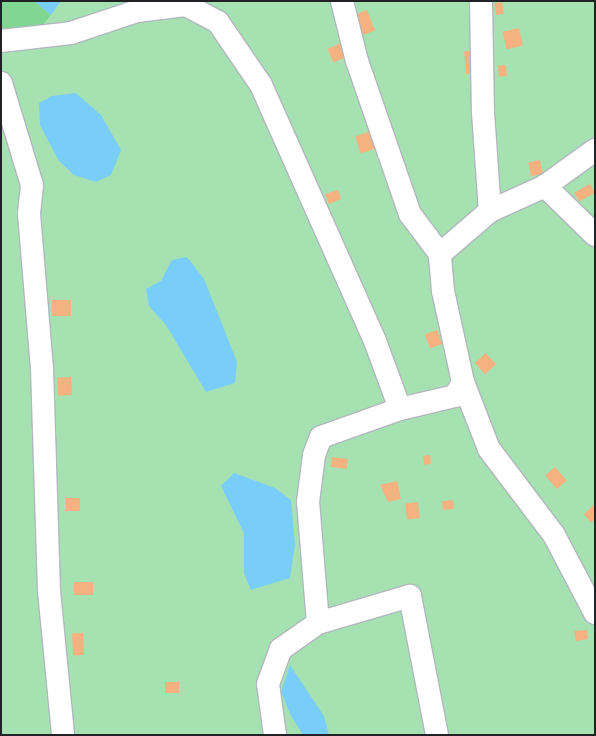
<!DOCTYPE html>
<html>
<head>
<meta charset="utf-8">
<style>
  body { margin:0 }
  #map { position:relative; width:596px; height:736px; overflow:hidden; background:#f5f8fd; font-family:"Golos Text",sans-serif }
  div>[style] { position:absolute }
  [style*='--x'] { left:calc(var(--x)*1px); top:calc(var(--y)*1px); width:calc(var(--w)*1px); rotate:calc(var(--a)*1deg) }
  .green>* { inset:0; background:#a6e2b1; transform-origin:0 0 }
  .forest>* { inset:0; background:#80d792 }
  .water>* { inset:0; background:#79cdf9 }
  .building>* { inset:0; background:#f5b17f; transform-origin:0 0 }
  .roads { filter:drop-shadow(1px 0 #b1b6bf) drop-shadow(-1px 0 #b1b6bf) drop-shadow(0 1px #b1b6bf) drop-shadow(0 -1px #b1b6bf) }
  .minor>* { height:22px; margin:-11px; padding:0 11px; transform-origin:11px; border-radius:11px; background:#fff }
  span { translate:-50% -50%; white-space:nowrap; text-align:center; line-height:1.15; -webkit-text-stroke:3px #fff; paint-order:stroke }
  .frame { position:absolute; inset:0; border:2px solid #212226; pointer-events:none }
</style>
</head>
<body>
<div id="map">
  <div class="green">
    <i style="left:1px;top:1px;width:594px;height:734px"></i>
  </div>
  <div class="forest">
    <i style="clip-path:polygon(1px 1px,34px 1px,51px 15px,43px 25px,1px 33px)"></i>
  </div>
  <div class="water">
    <i style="clip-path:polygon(34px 1px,61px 1px,51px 15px)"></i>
    <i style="clip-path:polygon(76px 93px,101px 115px,121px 150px,111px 175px,96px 182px,74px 175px,59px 161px,40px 125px,39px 103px,52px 96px)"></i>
    <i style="clip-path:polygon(187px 257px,204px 279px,237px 362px,235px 383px,206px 392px,166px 325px,149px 306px,146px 289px,161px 281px,172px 260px)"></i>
    <i style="clip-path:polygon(234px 473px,275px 488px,291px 500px,295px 545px,290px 578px,251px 590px,244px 573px,244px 533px,221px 486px)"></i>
    <i style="clip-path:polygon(290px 665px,324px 716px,329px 735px,303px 735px,291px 716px,281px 692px)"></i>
  </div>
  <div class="building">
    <i style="left:502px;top:2px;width:12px;height:8px;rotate:81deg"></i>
    <i style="left:367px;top:10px;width:22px;height:16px;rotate:69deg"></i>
    <i style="left:519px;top:28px;width:18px;height:17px;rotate:77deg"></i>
    <i style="left:346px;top:41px;width:15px;height:20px;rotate:67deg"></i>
    <i style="left:479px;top:50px;width:23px;height:15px;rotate:85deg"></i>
    <i style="left:506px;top:65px;width:11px;height:8px;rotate:85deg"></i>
    <i style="left:374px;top:130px;width:18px;height:20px;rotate:71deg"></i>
    <i style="left:540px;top:160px;width:14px;height:12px;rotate:78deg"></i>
    <i style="left:590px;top:184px;width:10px;height:18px;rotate:61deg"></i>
    <i style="clip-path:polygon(338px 190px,341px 199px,329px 204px,325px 194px)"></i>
    <i style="left:71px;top:300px;width:16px;height:19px;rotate:90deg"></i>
    <i style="left:437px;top:330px;width:15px;height:13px;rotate:70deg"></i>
    <i style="left:486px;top:353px;width:15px;height:15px;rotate:48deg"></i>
    <i style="left:71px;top:377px;width:18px;height:14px;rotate:87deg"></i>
    <i style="left:430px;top:455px;width:9px;height:7px;rotate:84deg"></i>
    <i style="left:332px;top:457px;width:16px;height:10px;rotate:7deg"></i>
    <i style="left:555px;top:467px;width:18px;height:13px;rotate:49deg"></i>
    <i style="clip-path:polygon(397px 481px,401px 499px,388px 502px,380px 485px)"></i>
    <i style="left:66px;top:498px;width:14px;height:13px"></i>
    <i style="left:453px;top:500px;width:9px;height:11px;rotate:84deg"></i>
    <i style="left:418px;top:502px;width:16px;height:13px;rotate:83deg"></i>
    <i style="clip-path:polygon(595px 504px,595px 519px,591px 523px,584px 514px)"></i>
    <i style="left:74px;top:582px;width:19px;height:13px"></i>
    <i style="clip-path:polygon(587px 630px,588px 639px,576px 641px,574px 631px)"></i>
    <i style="left:83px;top:633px;width:22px;height:11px;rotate:87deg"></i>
    <i style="left:165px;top:682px;width:14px;height:11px"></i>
  </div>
  <div class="roads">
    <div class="minor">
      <i style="--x:342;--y:1;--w:62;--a:76"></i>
      <i style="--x:357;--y:61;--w:162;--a:70.9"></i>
      <i style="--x:410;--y:214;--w:50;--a:53.1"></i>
      <i style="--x:481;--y:1;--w:111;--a:89"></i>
      <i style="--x:483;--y:112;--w:99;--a:86"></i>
      <i style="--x:1;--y:41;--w:70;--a:-6.5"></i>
      <i style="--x:71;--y:33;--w:70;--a:-18.4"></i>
      <i style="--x:137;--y:11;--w:49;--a:-7"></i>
      <i style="--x:186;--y:5;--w:36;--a:28"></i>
      <i style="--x:218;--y:22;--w:76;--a:55.7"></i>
      <i style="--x:261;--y:85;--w:280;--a:66"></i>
      <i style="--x:375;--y:341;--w:72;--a:69.8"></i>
      <i style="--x:1;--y:83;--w:107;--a:73.1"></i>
      <i style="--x:32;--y:185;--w:29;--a:96"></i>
      <i style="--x:29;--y:214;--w:155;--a:85.2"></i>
      <i style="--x:42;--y:368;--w:223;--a:88.2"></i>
      <i style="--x:49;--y:591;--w:145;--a:84.4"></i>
      <i style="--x:545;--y:186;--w:70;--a:44.4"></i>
      <i style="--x:463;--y:382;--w:72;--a:68.8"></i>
      <i style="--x:489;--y:449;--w:108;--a:52.9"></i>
      <i style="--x:554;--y:535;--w:88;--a:62.3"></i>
      <i style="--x:318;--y:623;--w:96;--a:-16.4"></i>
      <i style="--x:410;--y:596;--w:142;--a:79"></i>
      <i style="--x:275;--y:735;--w:51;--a:-97.8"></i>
      <i style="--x:268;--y:684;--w:37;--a:-70"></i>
      <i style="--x:281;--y:649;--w:45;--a:-35.1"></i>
      <i style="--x:318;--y:623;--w:121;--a:-94.7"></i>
      <i style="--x:308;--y:502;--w:47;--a:-82.7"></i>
      <i style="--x:314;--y:455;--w:19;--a:-69"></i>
      <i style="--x:321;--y:437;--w:84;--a:-19.5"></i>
      <i style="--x:400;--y:409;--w:57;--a:-13.3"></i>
      <i style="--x:455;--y:396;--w:16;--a:-60"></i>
      <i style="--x:463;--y:382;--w:93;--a:-102.4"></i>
      <i style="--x:443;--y:291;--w:37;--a:-95"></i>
      <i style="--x:440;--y:254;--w:66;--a:-40.7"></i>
      <i style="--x:490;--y:211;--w:60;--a:-24.4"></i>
      <i style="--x:545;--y:186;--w:62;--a:-35.8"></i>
    </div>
  </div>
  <div class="frame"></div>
</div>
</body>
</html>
